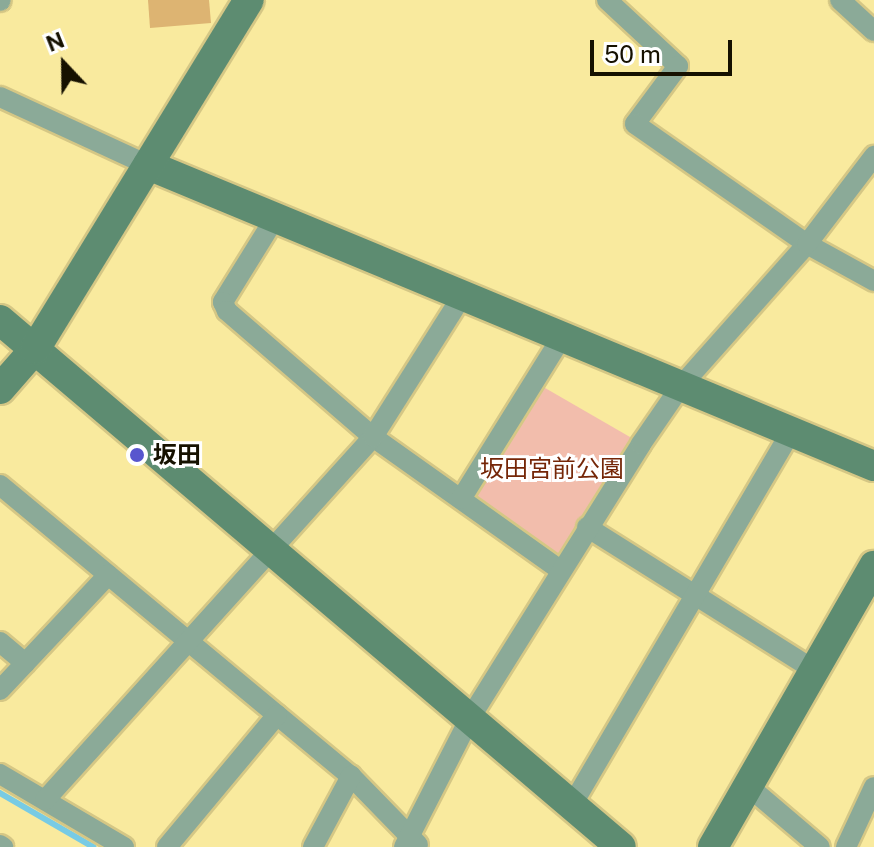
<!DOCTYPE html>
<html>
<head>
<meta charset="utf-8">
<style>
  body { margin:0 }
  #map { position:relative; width:874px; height:847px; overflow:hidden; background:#f9ea9e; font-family:"Public Sans","Noto Sans JP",sans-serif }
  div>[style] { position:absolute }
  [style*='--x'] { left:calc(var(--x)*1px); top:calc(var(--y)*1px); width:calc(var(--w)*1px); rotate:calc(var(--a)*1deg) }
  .green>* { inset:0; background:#f2bdac; transform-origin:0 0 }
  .stream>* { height:6px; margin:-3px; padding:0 3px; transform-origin:3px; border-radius:3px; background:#78cbe4 }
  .building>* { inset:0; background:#ddb472 }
  .roads { filter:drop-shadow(2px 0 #d5c785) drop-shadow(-2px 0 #d5c785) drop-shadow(0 2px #d5c785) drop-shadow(0 -2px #d5c785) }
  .street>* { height:20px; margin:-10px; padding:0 10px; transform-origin:10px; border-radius:10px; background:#8baa98 }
  .secondary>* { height:30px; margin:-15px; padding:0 15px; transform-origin:15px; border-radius:15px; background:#5d8c71 }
  .dots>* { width:22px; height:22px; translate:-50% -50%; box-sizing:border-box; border:4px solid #fff; border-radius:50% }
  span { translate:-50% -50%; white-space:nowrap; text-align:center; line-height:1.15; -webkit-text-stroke:6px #fff; paint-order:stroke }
  .poi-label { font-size:24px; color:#161100; font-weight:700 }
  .left { translate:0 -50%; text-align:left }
  .park-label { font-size:24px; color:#752607 }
  .north { position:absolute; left:24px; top:24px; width:80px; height:80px; -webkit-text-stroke:6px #fff; paint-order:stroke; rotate:338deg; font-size:22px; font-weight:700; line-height:32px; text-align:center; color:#161100 }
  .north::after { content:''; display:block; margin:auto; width:28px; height:36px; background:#161100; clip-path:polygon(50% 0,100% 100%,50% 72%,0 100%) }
  .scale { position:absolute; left:590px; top:40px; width:142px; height:36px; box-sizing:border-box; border:4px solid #161100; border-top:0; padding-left:10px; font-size:24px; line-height:28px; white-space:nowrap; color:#161100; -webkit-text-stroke:6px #fff; paint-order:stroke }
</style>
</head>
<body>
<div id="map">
  <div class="green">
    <i style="left:533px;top:381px;width:125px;height:138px;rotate:30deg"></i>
  </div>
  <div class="stream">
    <i style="--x:0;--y:793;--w:108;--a:30.1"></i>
  </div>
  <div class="building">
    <i style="clip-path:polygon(148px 0,209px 0,211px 23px,150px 28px)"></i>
  </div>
  <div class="roads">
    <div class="street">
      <i style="--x:607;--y:0;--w:97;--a:42.9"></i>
      <i style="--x:678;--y:66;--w:72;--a:126.6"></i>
      <i style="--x:635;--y:124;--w:210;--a:34.9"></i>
      <i style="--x:807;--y:244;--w:77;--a:28.9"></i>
      <i style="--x:840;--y:0;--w:46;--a:42.4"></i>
      <i style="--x:0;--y:1;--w:1;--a:-45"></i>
      <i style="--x:0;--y:97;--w:163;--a:24.7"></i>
      <i style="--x:275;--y:218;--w:99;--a:121.8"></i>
      <i style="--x:223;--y:302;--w:10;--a:66"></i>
      <i style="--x:227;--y:311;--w:193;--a:40.8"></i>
      <i style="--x:373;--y:437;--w:229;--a:35.4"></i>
      <i style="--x:0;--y:485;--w:456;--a:39.7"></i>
      <i style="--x:351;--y:776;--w:96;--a:45.8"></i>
      <i style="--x:461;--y:499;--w:191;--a:-58.1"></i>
      <i style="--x:587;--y:527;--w:268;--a:32.2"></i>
      <i style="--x:0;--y:642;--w:33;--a:40"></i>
      <i style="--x:0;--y:690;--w:158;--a:-46.8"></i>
      <i style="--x:0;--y:774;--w:144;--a:30.5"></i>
      <i style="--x:748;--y:786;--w:94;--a:40.3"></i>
      <i style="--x:45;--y:800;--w:489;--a:-47.9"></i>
      <i style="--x:373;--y:437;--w:167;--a:-57.7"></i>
      <i style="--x:572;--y:805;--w:433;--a:-59.6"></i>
      <i style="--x:0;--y:845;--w:4;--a:34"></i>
      <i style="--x:167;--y:847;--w:172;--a:-50.2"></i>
      <i style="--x:313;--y:847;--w:81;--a:-61.8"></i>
      <i style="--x:404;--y:847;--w:145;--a:-62.9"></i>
      <i style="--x:470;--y:718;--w:323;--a:-58"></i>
      <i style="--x:641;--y:444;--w:70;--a:-55.4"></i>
      <i style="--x:681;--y:386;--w:190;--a:-48.4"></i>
      <i style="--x:807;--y:244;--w:111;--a:-52.7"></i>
      <i style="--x:846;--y:847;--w:66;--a:-65"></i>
    </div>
    <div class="secondary">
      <i style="--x:148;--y:165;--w:786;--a:22.52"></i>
      <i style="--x:0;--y:320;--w:814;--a:40.32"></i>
      <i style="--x:0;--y:389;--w:53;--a:-48.8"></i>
      <i style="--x:35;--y:349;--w:409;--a:-58.5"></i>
      <i style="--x:713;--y:847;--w:324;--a:-60.2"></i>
    </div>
  </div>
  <div class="dots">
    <i style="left:137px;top:455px;background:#5856ce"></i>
  </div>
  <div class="poi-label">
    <span class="left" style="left:153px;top:455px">坂田</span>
  </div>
  <div class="park-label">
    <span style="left:552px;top:469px">坂田宮前公園</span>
  </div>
  <div class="north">N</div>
  <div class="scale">50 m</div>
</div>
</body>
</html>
